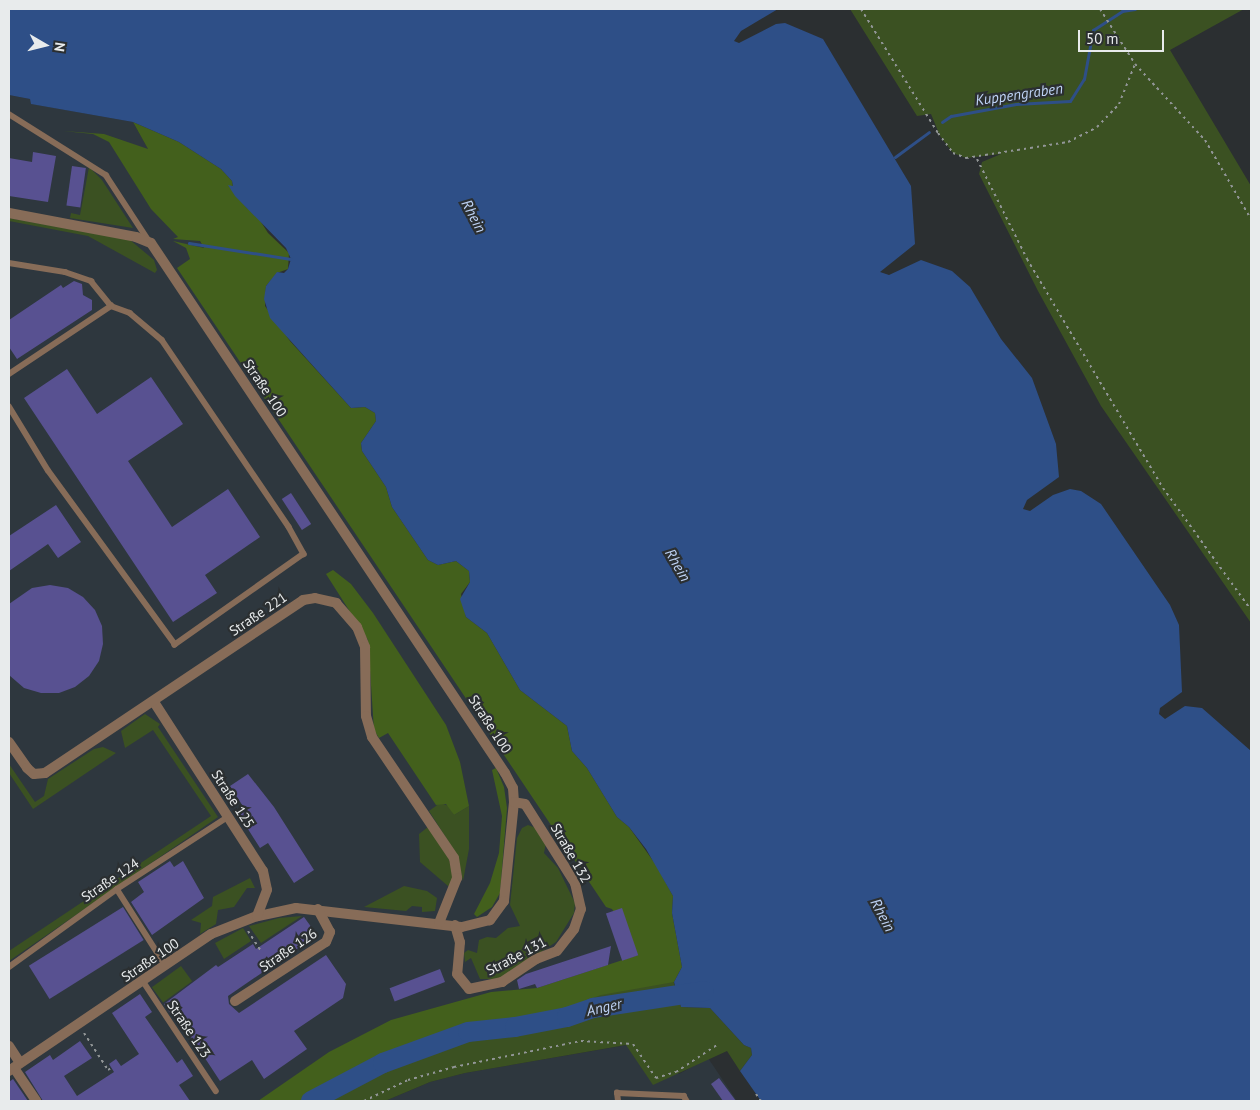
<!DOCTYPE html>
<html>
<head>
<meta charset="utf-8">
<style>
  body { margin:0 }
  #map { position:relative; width:1260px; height:1110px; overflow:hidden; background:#2b2f31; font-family:"PT Sans",sans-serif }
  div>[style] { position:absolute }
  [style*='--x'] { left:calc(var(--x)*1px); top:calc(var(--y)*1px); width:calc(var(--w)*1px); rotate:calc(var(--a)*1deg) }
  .built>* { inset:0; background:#2e373e }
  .green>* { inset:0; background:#3b5122; transform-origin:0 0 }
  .forest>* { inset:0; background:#43601c }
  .water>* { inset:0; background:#2e4f87 }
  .stream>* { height:3px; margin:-1.5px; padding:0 1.5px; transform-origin:1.5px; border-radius:1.5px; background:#2e4f87 }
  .river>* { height:20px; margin:-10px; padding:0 10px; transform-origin:10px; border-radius:10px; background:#2e4f87 }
  .building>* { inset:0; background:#585191; transform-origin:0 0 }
  .path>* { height:2px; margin-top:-1px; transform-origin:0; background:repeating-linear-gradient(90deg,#929697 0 2.5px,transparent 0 6.5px) }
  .service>* { height:5.5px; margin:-2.75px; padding:0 2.75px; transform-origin:2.75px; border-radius:2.75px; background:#876c58 }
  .minor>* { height:10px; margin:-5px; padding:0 5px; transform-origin:5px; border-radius:5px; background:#876c58 }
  span { translate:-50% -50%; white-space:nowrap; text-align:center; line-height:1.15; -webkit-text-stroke:4.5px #2b2f31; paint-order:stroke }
  .street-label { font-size:14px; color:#e8ebec }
  .water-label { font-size:15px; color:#bdd1f3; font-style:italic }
  .frame { position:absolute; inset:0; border:10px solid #e8ebec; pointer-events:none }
  .north { position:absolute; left:20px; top:20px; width:50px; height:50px; -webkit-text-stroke:4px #2b2f31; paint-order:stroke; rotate:98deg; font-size:14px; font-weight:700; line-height:20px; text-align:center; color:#e8ebec }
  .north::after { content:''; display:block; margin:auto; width:18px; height:22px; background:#e8ebec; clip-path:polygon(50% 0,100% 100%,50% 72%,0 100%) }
  .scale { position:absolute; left:1078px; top:30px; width:86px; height:22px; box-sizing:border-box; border:2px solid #e8ebec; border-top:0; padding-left:6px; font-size:15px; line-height:18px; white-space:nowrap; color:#e8ebec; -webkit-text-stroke:4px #2b2f31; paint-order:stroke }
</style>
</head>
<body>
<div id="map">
  <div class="built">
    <i style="clip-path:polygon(9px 95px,30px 99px,32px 104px,133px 122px,218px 274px,626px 875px,667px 959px,294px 1101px,9px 1101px)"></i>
    <i style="clip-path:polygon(627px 1045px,679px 1074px,708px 1058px,737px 1101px,385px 1101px,430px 1082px,465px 1073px)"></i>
  </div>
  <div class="green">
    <i style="clip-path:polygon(850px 9px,1244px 9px,1170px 50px,1251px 186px,1251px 623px,1101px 406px,1038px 291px,979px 174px,982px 162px,1001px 154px,966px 158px,953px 153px,940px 136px,931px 114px,917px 116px)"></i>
    <i style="clip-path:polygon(89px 167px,102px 180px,133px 228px,70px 218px,71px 213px,80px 215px)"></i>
    <i style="clip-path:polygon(9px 218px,130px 240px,154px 260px,157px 270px,155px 273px,88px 236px,9px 221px)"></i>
    <i style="clip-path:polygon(145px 714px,160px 724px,158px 727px,218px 817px,9px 961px,9px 951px,211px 816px,153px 730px,125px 748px,121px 731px)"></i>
    <i style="clip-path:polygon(103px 747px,116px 753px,33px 809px,9px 773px,9px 764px,35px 802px,44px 796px,48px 779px,94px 749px)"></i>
    <i style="clip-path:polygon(440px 803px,449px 806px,454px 815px,469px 806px,469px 849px,463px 881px,457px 855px,429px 811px)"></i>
    <i style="clip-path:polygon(528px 825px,536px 828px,546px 843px,544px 853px,558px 868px,575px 903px,574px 913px,556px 942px,500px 979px,480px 979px,471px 958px,465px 962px,464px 953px,468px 950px,477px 953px,479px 940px,487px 937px,496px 938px,508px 928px,520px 926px,510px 905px,517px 838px,522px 828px)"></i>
    <i style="clip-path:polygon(428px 827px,449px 859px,453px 874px,452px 885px,448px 886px,420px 862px,419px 834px)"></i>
    <i style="clip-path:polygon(250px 878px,255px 888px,247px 888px,234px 907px,218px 910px,216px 924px,200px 934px,201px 923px,191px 920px,212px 906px,213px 897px)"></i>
    <i style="clip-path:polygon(404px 886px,427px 891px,437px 898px,435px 911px,422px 912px,422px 907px,412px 906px,406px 911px,364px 907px)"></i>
    <i style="clip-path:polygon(302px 916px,261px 943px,249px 926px,279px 918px)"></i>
    <i style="clip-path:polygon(243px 928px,251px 941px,224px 959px,215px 943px)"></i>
    <i style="clip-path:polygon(667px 959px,681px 1007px,710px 1008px,744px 1045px,751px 1048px,752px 1055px,740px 1071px,727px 1051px,653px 1085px,626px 1045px,465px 1073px,430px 1082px,385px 1101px,294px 1101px,383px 1048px)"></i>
    <i style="left:181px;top:966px;width:19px;height:36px;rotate:54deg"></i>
  </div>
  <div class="forest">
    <i style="clip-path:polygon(133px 122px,179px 142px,221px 169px,232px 181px,233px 187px,229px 186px,247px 208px,256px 214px,268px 233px,289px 253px,288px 269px,277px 273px,266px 286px,265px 306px,290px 341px,351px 408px,365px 407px,375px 413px,376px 421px,361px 443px,362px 451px,386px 487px,392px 507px,428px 560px,438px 565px,456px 561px,469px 571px,470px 582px,461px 594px,466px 617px,487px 633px,520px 690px,567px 726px,572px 751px,587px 768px,617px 817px,629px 827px,656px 865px,673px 896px,672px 913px,682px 967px,674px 982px,601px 995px,560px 1010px,510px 1020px,490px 1021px,407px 1044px,354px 1069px,300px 1101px,258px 1101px,329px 1052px,391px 1020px,491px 992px,537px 988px,638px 955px,612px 909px,606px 907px,177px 268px,190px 259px,186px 248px,173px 241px,204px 248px,200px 241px,173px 239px,178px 237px,151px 209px,109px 142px,93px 134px,63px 131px,104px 134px,148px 149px)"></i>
    <i style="clip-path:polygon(333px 570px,351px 584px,373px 613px,446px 725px,460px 762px,469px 806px,454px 815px,446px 804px,436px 805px,388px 733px,379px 738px,374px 730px,368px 640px,326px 574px)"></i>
    <i style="clip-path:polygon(496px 768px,504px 787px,507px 808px,500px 893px,492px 907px,477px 917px,474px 914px,490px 883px,499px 853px,502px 816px,492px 770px)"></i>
  </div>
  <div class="water">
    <i style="clip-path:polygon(9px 9px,778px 9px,741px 31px,734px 41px,739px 43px,776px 24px,785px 23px,823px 39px,911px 186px,915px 244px,880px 272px,889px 275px,921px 260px,952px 271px,970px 287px,1001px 339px,1032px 378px,1056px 444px,1059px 477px,1027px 500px,1023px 509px,1030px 511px,1053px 495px,1070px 489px,1081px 491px,1101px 504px,1170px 605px,1179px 625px,1182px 692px,1160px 708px,1159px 714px,1165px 719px,1185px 706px,1202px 708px,1251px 751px,1251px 1101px,761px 1101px,740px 1071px,752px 1055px,751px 1048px,744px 1045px,710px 1008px,681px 1007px,674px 982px,682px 967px,672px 913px,673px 896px,646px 849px,629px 827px,617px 817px,587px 768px,572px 751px,567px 726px,520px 690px,487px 633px,466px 617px,460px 599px,470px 582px,469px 571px,456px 561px,438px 565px,428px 560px,392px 507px,386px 487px,362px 451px,361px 443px,376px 421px,375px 413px,365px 407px,351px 408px,270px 318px,264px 299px,266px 286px,277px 272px,284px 273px,288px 269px,291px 259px,286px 248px,235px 196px,228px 185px,233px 186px,232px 181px,221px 169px,179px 142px,133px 122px,31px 104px,30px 99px,9px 95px)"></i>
  </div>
  <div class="stream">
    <i style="--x:942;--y:122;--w:11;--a:-34"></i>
    <i style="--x:951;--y:116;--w:66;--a:-10.5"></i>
    <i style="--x:1016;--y:104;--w:54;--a:-3.2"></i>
    <i style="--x:1070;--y:101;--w:26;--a:-58"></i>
    <i style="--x:1084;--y:79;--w:50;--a:-79.6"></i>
    <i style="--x:1093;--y:30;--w:35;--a:-33"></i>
    <i style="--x:1122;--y:11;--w:13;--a:-9"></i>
    <i style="--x:895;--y:157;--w:42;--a:-36.3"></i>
    <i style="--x:189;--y:243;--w:103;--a:8.9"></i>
  </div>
  <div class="river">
    <i style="--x:311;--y:1101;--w:81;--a:-27.8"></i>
    <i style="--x:383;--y:1063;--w:90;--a:-20"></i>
    <i style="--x:468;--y:1032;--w:47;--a:-6.1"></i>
    <i style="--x:515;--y:1027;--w:53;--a:-10.9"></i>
    <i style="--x:567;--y:1017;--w:28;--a:-19"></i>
    <i style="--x:593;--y:1008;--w:112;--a:-8.7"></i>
  </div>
  <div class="building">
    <i style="clip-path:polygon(33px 152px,56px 156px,48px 202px,9px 196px,9px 158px,32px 162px)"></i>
    <i style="left:72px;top:166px;width:14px;height:40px;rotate:8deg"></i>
    <i style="clip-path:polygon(74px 281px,82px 284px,83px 295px,92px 300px,92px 310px,17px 359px,9px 347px,9px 320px,61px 285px,63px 288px)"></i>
    <i style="clip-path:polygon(67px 369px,97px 414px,151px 377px,183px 424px,128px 461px,172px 527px,228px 489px,260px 537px,205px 575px,217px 593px,173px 622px,24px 398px)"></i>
    <i style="left:291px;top:493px;width:37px;height:11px;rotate:57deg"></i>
    <i style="clip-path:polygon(56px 505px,81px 542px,58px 558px,48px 544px,9px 571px,9px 536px)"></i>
    <i style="clip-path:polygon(50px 585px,68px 588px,83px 597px,95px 610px,102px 626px,103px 644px,99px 661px,89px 676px,75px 687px,59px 693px,41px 693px,24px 688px,9px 675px,9px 604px,32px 588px)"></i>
    <i style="clip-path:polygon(248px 774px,274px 807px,314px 870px,294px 883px,268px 843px,260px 848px,239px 815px,246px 811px,230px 786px)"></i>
    <i style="clip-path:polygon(170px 861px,174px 867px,183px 861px,204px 898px,152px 935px,131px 902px,144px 892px,138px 882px)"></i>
    <i style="left:123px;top:907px;width:39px;height:111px;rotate:58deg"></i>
    <i style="left:622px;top:908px;width:50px;height:17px;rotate:71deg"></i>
    <i style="clip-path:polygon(304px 917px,317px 935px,228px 996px,229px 1004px,239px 1013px,326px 955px,346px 984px,343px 998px,294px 1031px,307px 1049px,264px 1079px,252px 1060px,220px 1081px,174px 1011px,170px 1013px,164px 1004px,216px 965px,218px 967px,253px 944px,256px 949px)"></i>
    <i style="clip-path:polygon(611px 946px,608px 965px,537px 988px,535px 984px,519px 989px,517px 980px,526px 974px)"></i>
    <i style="left:440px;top:969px;width:14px;height:54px;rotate:69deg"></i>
    <i style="clip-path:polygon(140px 994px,152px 1012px,145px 1017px,177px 1063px,182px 1059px,193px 1076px,179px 1085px,190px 1101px,43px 1101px,25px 1072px,50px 1055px,53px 1060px,80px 1041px,92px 1058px,64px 1076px,77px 1096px,114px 1072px,109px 1064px,116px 1059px,121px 1066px,139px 1054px,112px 1013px)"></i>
    <i style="clip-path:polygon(719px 1078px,736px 1101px,723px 1101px,711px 1084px)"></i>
    <i style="clip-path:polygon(13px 1079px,28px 1101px,9px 1101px,9px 1082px)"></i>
  </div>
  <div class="path">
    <i style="--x:861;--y:9;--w:146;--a:58.2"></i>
    <i style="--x:938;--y:133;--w:25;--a:53"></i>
    <i style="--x:953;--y:153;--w:14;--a:21"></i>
    <i style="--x:966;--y:158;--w:103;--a:-8.9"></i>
    <i style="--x:1068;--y:142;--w:33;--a:-27"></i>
    <i style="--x:1097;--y:127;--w:32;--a:-46"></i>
    <i style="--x:1119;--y:104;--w:43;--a:-68.2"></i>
    <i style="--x:1100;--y:9;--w:65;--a:57.5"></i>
    <i style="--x:1135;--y:64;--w:103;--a:47.4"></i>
    <i style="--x:1205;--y:140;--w:91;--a:59.8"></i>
    <i style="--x:977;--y:159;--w:112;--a:63.4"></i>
    <i style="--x:1027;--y:259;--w:266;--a:59.3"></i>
    <i style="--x:1163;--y:488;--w:150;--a:54.2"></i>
    <i style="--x:248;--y:931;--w:24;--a:57"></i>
    <i style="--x:84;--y:1033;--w:44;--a:57"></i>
    <i style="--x:108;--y:1070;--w:4;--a:-34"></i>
    <i style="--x:756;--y:1094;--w:9;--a:54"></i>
    <i style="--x:364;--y:1101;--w:49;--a:-25.5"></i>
    <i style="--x:408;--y:1080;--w:48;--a:-15.8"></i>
    <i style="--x:454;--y:1067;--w:130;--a:-11.6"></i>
    <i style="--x:581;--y:1041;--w:52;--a:3.3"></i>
    <i style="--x:633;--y:1044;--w:41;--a:55.9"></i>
    <i style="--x:656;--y:1078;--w:21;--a:-17"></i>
    <i style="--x:676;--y:1072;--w:49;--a:-33.4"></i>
  </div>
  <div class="service">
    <i style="--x:9;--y:114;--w:115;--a:32.2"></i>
    <i style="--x:106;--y:175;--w:79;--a:56.9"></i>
    <i style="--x:9;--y:263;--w:57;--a:9.1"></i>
    <i style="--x:65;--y:272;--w:28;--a:19"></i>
    <i style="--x:91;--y:281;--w:32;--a:51"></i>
    <i style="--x:111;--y:306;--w:20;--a:20"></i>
    <i style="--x:130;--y:313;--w:42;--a:40.2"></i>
    <i style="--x:162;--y:340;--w:226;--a:55.8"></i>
    <i style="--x:289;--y:527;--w:31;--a:61"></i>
    <i style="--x:304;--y:554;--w:158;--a:144.8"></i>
    <i style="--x:175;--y:645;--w:215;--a:-126.1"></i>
    <i style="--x:48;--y:471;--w:75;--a:-121.4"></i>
    <i style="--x:9;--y:374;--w:123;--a:-33.7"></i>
    <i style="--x:117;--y:889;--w:91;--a:57.5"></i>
    <i style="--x:9;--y:967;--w:133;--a:-35.8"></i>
    <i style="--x:117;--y:889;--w:132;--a:-33"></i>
    <i style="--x:143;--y:981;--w:132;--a:56.4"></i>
    <i style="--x:618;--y:1101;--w:8;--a:-97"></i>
    <i style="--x:617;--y:1093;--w:67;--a:2.6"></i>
    <i style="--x:684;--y:1096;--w:6;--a:59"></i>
  </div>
  <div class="minor">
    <i style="--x:9;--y:213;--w:129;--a:10.7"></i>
    <i style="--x:136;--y:237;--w:16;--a:22"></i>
    <i style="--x:151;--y:243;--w:637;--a:56.26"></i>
    <i style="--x:505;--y:773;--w:17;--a:62"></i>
    <i style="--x:513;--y:788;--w:14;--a:86"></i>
    <i style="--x:514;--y:802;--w:100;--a:95.8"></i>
    <i style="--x:504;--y:901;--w:24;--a:126"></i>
    <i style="--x:490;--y:920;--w:30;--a:166"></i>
    <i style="--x:461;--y:927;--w:166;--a:-173.4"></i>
    <i style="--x:296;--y:908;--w:40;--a:168"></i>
    <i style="--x:257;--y:916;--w:49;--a:158.6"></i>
    <i style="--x:211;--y:934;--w:244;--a:145.9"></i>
    <i style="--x:154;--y:702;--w:201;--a:57.2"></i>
    <i style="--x:263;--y:871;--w:19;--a:78"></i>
    <i style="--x:267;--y:890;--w:28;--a:111"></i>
    <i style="--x:9;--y:742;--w:32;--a:55"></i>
    <i style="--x:27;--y:768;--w:9;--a:41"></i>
    <i style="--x:34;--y:774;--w:11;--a:-5"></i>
    <i style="--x:45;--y:773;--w:311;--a:-33.8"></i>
    <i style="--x:303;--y:600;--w:12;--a:-9"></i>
    <i style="--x:315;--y:598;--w:22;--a:13"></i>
    <i style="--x:336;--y:603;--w:32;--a:49"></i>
    <i style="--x:357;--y:627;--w:22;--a:68"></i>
    <i style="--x:365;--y:647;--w:69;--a:89.2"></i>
    <i style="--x:366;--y:716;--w:22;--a:74"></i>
    <i style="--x:372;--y:737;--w:146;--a:55.9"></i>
    <i style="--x:454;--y:858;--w:20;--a:81"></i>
    <i style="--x:457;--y:878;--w:48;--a:111.8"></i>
    <i style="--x:455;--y:925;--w:18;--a:74"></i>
    <i style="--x:460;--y:942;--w:32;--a:95"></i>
    <i style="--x:457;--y:974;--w:19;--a:51"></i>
    <i style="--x:469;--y:989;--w:34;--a:-12"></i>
    <i style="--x:502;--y:982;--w:41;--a:-34.1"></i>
    <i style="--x:536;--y:959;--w:22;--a:-21"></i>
    <i style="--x:557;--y:951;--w:28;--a:-52"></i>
    <i style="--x:574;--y:929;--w:21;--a:-71"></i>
    <i style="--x:581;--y:909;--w:27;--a:-103"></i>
    <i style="--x:575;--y:883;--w:93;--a:-122.3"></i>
    <i style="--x:525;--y:804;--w:11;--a:-170"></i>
    <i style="--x:235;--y:1001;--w:108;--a:-33"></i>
    <i style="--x:326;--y:942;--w:11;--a:-68"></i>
    <i style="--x:330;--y:932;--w:26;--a:-118"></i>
    <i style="--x:9;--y:1046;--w:20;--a:57"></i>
    <i style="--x:14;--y:1068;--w:40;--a:56"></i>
  </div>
  <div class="street-label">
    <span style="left:265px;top:388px;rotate:56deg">Straße 100</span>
    <span style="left:258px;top:614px;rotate:-34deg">Straße 221</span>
    <span style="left:490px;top:724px;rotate:57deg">Straße 100</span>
    <span style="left:233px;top:799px;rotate:57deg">Straße 125</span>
    <span style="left:571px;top:853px;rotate:60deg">Straße 132</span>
    <span style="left:110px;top:880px;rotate:-34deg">Straße 124</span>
    <span style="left:288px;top:950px;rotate:-34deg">Straße 126</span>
    <span style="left:516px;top:956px;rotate:-28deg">Straße 131</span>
    <span style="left:150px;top:960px;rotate:-34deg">Straße 100</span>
    <span style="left:189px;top:1029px;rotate:56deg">Straße 123</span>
  </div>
  <div class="water-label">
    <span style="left:1019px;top:94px;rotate:-8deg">Kuppengraben</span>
    <span style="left:474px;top:216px;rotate:62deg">Rhein</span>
    <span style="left:678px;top:565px;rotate:60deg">Rhein</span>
    <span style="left:883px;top:915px;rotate:62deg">Rhein</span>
    <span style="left:604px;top:1007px;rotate:-13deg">Anger</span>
  </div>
  <div class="frame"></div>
  <div class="north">N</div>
  <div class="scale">50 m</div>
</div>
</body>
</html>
